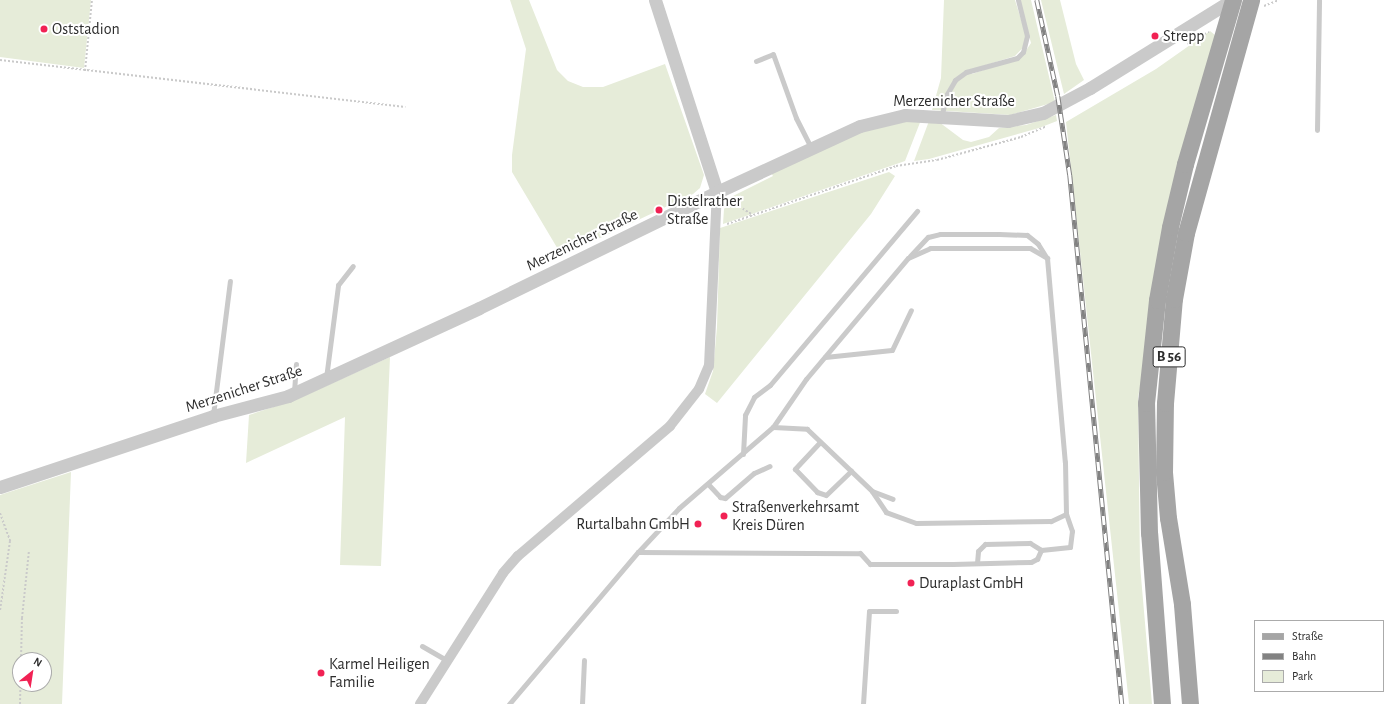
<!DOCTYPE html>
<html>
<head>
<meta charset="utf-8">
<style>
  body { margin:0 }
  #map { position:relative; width:1396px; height:704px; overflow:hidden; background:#fff; font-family:"Alegreya Sans",sans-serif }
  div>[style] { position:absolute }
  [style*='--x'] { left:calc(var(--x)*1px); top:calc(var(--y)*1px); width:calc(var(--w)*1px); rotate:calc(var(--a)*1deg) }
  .green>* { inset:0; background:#e6ecd9 }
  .path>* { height:2px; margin-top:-1px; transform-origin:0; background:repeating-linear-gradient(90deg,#cacaca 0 2px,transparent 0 4px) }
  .service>* { height:5px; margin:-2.5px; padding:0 2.5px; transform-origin:2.5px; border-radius:2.5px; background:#cacaca }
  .minor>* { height:10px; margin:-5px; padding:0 5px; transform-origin:5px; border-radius:5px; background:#cacaca }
  .tertiary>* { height:13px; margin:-6.5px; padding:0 6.5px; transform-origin:6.5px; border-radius:6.5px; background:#cacaca }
  .primary>* { height:17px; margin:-8.5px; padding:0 8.5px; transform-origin:8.5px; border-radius:8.5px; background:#a5a5a5 }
  .rail>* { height:4.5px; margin-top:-2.25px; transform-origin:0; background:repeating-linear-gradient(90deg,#fff 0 9px,#828282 0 18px); box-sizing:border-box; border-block:1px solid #828282 }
  .dots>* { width:11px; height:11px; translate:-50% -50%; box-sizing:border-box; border:2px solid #fff; border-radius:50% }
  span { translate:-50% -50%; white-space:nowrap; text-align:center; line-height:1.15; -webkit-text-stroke:4px #fff; paint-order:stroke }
  .shield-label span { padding:1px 3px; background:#fff; border:1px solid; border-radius:3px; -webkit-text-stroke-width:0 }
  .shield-label { font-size:15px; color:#2d2d2d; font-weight:700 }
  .poi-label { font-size:16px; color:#2d2d2d }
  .left { translate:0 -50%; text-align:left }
  .right { translate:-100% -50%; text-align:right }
  .street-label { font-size:16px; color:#2d2d2d }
  .legend { position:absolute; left:1254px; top:620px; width:130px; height:72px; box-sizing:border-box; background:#fff; border:1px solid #ababab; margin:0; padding:5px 7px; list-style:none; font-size:12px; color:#2d2d2d }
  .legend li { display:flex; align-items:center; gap:8px; height:20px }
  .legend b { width:20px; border:1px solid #ababab }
  .north { position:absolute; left:12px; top:652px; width:40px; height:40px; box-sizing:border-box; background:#fff; border:1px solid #ababab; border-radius:50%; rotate:30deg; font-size:11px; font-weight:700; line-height:16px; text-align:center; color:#2d2d2d }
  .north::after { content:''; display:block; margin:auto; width:14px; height:18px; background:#f12254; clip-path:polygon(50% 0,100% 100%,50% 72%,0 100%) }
</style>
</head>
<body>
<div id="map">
  <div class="green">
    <i style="clip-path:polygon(0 0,91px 0,84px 68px,0 57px)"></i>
    <i style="clip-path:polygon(510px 0,529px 0,557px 70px,568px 81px,583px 87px,603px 87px,665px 64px,704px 175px,700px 188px,693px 194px,562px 256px,512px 172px,512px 155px,526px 49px)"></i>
    <i style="clip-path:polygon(944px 0,1015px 0,1028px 42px,1015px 56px,973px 69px,972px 74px,1019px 58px,1027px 49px,1031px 43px,1019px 0,1031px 0,1055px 102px,1010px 115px,932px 110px,941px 78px)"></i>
    <i style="clip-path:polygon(1041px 0,1060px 0,1076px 64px,1084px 80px,1064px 94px)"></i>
    <i style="clip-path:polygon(1210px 31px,1215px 35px,1138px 397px,1140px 565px,1152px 704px,1129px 704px,1066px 122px,1156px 69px)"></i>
    <i style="clip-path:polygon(1056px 115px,1057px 121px,1039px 128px,929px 159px,914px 161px,929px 121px,939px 122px,963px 140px,971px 142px,989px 137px,999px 128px,1026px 125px)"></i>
    <i style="clip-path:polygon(899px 120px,921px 120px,905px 161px,723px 224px,724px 209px,733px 196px,773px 176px,771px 173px,845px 138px)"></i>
    <i style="clip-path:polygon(889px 172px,895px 176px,871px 214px,717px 403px,705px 394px,713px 371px,717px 327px,720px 228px)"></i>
    <i style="clip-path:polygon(390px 357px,381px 566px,340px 565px,345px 417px,246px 463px,249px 415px,295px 400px)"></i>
    <i style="clip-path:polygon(evenodd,71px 472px,62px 704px,0 704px,0 495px,71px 472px,20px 660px,44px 660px,44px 684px,20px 684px,20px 660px)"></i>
  </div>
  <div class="path">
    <i style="--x:1264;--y:6;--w:16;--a:-22"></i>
    <i style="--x:1187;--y:44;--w:25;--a:-29"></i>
    <i style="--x:0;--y:60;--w:408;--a:6.6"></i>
    <i style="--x:85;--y:71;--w:71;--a:-84.4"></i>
    <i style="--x:729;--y:200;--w:28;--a:32"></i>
    <i style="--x:727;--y:224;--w:179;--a:-18.9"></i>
    <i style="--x:896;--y:166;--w:41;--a:-8.3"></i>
    <i style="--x:937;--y:160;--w:87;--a:-15.3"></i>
    <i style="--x:1021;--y:137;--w:28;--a:-23"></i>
    <i style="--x:0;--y:513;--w:30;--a:70"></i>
    <i style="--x:10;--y:541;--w:70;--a:98.2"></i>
    <i style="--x:20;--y:704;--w:86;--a:-88.7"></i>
    <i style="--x:22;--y:618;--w:68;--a:-84.1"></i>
  </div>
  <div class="service">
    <i style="--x:756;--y:61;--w:18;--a:-22"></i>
    <i style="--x:773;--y:54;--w:68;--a:70.2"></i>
    <i style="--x:796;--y:118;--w:34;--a:63"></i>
    <i style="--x:941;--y:117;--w:24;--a:-75"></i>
    <i style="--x:947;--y:94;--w:16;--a:-60"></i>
    <i style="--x:955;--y:80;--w:14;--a:-36"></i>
    <i style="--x:966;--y:72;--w:53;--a:-15.4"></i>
    <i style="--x:1017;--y:58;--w:8;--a:-45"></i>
    <i style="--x:1023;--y:52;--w:16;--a:-76"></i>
    <i style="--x:1027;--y:36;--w:37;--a:-104"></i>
    <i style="--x:1317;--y:130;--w:130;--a:-89.1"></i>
    <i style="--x:910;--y:256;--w:26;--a:-47"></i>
    <i style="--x:928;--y:237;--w:12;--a:-14"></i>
    <i style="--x:940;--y:234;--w:59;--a:0"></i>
    <i style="--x:999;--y:234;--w:28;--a:2"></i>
    <i style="--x:1027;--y:235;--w:14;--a:39"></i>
    <i style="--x:1038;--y:244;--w:15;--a:58"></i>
    <i style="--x:825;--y:357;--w:67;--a:-6"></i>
    <i style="--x:892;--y:350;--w:44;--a:-64.6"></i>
    <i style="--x:326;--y:378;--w:94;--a:-82.6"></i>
    <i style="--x:338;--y:285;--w:24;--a:-52"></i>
    <i style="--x:294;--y:392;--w:28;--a:-86"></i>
    <i style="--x:213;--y:415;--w:135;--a:-82.8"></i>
    <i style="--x:773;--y:427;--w:58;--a:-55.5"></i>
    <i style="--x:806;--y:379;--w:158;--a:-49.9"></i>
    <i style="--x:908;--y:258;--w:24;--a:-24"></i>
    <i style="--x:930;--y:248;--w:100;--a:0"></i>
    <i style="--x:1030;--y:248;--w:20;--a:30"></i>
    <i style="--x:1047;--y:258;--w:205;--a:85"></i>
    <i style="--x:1065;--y:462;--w:52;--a:88.9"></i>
    <i style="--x:1066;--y:514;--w:17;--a:155"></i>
    <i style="--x:1051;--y:521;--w:135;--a:179.2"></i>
    <i style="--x:916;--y:523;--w:32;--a:-160"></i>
    <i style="--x:886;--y:512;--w:25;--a:-124"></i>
    <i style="--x:820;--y:442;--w:37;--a:133"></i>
    <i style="--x:795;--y:469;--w:32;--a:46"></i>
    <i style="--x:817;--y:492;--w:9;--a:18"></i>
    <i style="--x:826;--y:495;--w:35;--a:-44"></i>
    <i style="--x:743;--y:454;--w:39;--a:-87"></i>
    <i style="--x:745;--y:415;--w:20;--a:-63"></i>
    <i style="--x:754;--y:397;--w:20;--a:-37"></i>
    <i style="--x:770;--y:385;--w:228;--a:-49.8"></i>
    <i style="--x:708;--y:484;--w:18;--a:47"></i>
    <i style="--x:720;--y:497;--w:5;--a:11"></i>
    <i style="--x:725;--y:498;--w:38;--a:-41"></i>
    <i style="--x:754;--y:473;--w:17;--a:-24"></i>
    <i style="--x:1041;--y:550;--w:29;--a:-6"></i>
    <i style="--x:1070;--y:547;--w:16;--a:-83"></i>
    <i style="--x:1072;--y:531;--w:18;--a:-109"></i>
    <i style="--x:638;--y:552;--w:222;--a:0.3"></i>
    <i style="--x:860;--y:553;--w:15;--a:48"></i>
    <i style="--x:870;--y:564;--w:83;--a:0"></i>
    <i style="--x:953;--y:564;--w:78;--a:-1.5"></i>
    <i style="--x:1031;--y:562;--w:7;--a:-27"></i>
    <i style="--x:1037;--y:559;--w:10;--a:-66"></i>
    <i style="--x:977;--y:563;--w:12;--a:-85"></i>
    <i style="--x:978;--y:551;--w:10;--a:-45"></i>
    <i style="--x:985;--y:544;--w:45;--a:-1.3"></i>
    <i style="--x:1030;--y:543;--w:13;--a:32"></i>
    <i style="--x:422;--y:646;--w:28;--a:30"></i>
    <i style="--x:509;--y:704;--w:199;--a:-49.7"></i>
    <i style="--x:638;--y:552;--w:60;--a:-47"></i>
    <i style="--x:679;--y:508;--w:124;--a:-40.8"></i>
    <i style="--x:773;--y:427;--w:34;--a:3"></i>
    <i style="--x:807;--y:429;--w:90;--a:43.6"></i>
    <i style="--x:872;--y:491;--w:22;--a:21"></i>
    <i style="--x:582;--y:704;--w:44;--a:-87.4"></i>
    <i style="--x:863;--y:704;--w:93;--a:-86.3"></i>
    <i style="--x:869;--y:611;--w:27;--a:0"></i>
  </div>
  <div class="minor">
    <i style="--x:420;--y:704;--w:155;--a:-57.6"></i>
    <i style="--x:503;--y:573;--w:23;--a:-49"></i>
    <i style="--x:518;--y:556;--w:200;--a:-40.5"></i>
    <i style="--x:670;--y:426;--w:47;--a:-51.9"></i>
    <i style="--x:699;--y:389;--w:25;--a:-67"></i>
    <i style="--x:709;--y:366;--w:174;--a:-87.4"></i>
  </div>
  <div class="tertiary">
    <i style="--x:655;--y:0;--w:202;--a:72.1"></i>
    <i style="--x:0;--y:487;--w:225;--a:-18.4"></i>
    <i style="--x:213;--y:416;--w:78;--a:-14.9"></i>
    <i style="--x:288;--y:396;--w:210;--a:-24.7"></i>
    <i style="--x:479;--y:308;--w:265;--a:-26"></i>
    <i style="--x:717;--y:192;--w:157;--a:-24.8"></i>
    <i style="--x:860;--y:126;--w:46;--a:-13.7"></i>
    <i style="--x:905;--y:115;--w:103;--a:3.3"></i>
    <i style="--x:1008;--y:121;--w:36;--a:-13"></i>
    <i style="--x:1043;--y:113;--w:53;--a:-28"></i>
    <i style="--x:1090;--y:88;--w:167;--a:-31.8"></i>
  </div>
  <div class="primary">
    <i style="--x:1162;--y:704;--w:171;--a:-94.3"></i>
    <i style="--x:1149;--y:533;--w:130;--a:-91.3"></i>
    <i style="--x:1146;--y:403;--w:104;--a:-83.9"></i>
    <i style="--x:1157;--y:300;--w:74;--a:-79.9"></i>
    <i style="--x:1170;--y:227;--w:65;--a:-76.6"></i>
    <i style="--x:1185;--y:164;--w:171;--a:-73.7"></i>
    <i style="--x:1190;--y:704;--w:100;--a:-94.6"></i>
    <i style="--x:1182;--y:604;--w:87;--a:-99.2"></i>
    <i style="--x:1168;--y:518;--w:46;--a:-95"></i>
    <i style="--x:1164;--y:472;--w:69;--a:-89.2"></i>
    <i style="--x:1165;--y:403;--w:104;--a:-85.1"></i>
    <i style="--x:1174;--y:299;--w:67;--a:-79.7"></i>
    <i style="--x:1186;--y:233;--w:242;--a:-74.4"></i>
  </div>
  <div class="rail">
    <i style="--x:1037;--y:0;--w:98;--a:77.7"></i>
    <i style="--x:1058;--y:96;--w:80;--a:81.4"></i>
    <i style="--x:1070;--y:175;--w:532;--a:84.39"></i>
  </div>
  <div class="dots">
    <i style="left:44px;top:29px;background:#f12254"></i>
    <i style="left:1155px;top:36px;background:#f12254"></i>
    <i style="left:659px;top:210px;background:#f12254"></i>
    <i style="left:724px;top:516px;background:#f12254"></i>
    <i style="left:698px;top:524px;background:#f12254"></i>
    <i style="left:911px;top:583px;background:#f12254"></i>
    <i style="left:321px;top:673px;background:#f12254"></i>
  </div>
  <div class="shield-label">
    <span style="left:1169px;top:357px">B 56</span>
  </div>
  <div class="poi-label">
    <span class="left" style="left:52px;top:29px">Oststadion</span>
    <span class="left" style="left:1163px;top:36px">Strepp</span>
    <span class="left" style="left:667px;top:210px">Distelrather<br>Straße</span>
    <span class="left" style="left:732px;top:516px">Straßenverkehrsamt<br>Kreis Düren</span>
    <span class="right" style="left:690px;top:524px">Rurtalbahn GmbH</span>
    <span class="left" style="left:919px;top:583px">Duraplast GmbH</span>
    <span class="left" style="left:329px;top:673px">Karmel Heiligen<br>Familie</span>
  </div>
  <div class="street-label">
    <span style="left:954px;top:101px">Merzenicher Straße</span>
    <span style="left:582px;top:240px;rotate:-26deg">Merzenicher Straße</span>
    <span style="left:244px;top:389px;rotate:-18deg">Merzenicher Straße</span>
  </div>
  <ul class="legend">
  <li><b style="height:5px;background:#a5a5a5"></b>Straße</li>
  <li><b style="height:5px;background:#828282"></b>Bahn</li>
  <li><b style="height:11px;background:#e6ecd9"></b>Park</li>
  </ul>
  <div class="north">N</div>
</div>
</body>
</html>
